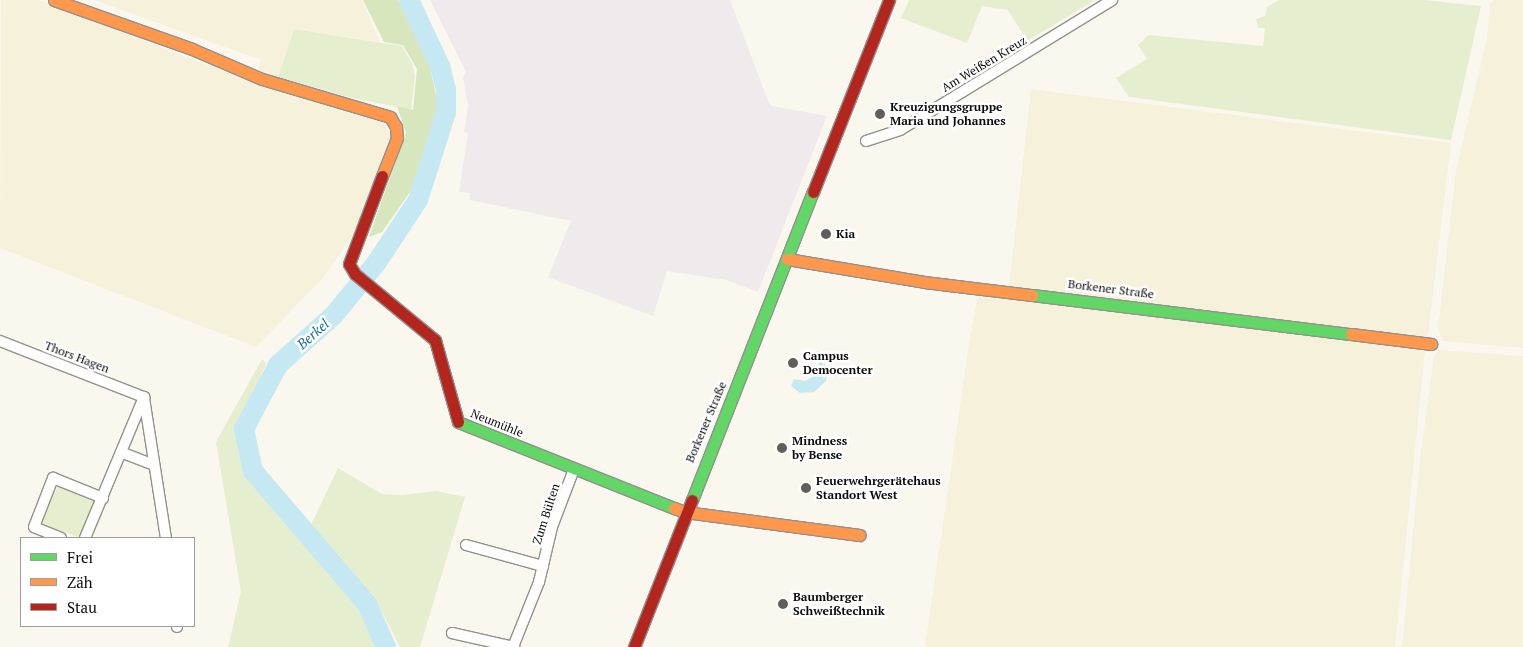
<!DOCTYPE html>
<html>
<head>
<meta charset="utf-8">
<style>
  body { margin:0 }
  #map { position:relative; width:1523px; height:647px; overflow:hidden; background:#faf7ef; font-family:"PT Serif",serif }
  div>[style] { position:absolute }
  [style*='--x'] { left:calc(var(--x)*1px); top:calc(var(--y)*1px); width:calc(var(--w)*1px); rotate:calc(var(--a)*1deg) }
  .industrial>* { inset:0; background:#f0eaec }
  .farmland>* { inset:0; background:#f6f1db }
  .green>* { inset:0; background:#e5efcf }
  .forest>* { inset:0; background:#d7e6bd }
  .water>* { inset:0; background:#c6e8f3 }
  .river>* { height:20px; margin:-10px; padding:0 10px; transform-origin:10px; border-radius:10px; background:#c6e8f3 }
  .roads { filter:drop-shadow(1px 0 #93918e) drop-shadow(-1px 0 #93918e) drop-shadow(0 1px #93918e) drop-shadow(0 -1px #93918e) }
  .street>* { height:10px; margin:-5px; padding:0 5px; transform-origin:5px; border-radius:5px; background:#fefefd }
  .fast>* { height:11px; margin:-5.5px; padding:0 5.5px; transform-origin:5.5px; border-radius:5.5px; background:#63d668 }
  .slow>* { height:11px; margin:-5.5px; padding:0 5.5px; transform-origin:5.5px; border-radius:5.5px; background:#ff974d }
  .jam>* { height:11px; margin:-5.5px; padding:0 5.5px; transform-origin:5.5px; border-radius:5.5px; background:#b3261e }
  .dots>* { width:14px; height:14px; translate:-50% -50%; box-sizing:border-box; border:2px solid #fff; border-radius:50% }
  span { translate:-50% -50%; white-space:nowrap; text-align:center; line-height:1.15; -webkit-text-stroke:5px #fff; paint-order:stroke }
  .street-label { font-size:12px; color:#0b0b0b }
  .poi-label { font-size:12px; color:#0b0b0b; font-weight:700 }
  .left { translate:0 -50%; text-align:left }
  .water-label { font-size:14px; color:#186e9a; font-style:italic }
  .legend { position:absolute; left:20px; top:537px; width:175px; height:90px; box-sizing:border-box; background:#fff; border:1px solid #9d9d9d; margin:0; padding:6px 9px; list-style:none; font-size:15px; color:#0b0b0b }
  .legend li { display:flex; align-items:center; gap:10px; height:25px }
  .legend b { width:25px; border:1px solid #9d9d9d }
</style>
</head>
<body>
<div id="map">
  <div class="industrial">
    <i style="clip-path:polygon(430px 0,730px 0,768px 101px,772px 106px,827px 116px,758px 292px,726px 280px,667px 271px,653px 316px,548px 277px,571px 221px,470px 200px,470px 193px,459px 192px,468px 133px,464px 132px,468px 106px,463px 77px,466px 72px)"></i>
  </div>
  <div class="farmland">
    <i style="clip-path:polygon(1px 0,39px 0,267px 88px,366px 114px,384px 123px,391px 137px,353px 235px,322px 279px,256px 347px,0 248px)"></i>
    <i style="clip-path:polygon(94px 0,362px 0,380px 42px,294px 29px,278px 77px,258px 70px,261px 60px)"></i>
    <i style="clip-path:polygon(1494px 0,1523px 0,1523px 348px,1443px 341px,1438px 329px,1456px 170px,1487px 38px,1490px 3px)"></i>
    <i style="clip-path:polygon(1031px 89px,1451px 143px,1428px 335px,1423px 339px,1009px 287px)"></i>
    <i style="clip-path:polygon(979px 291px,1421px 348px,1425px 352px,1395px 647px,925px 647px,970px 337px)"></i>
    <i style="clip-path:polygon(1438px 350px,1523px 356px,1523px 647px,1402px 647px,1420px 459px,1434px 356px)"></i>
  </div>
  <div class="green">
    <i style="clip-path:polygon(909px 0,1095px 0,1027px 41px,1008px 10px,982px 6px,967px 43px,901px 18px)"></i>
    <i style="clip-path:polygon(1279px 0,1423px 0,1481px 6px,1451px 140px,1129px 97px,1116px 78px,1147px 59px,1138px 45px,1148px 35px,1263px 46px,1265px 28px,1258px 28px,1256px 19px,1265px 16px,1267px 7px)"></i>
    <i style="clip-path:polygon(294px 29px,402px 46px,412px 63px,415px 77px,411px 110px,349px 97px,278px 77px)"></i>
    <i style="clip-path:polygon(262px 359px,266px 363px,241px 428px,250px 475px,362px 606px,382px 647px,228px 647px,241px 592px,216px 442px)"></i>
    <i style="clip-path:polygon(338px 468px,382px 494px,403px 495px,436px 491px,465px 497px,420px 647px,400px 647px,383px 614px,366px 591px,310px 527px)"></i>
    <i style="clip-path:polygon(58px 486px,97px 501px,81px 538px,39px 523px)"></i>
  </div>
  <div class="forest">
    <i style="clip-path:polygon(363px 0,398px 0,429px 63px,438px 104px,435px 127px,412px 189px,382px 232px,369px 237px,406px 133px,397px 106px,413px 110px,417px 69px,403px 45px,384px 42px)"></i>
  </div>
  <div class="water">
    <i style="clip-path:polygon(820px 351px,827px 370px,826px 381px,814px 392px,800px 393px,791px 386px,794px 379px,805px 381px,813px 377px,819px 365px,816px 352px)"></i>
  </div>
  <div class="river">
    <i style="--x:386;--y:647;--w:47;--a:-113.8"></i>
    <i style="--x:367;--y:604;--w:175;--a:-130.6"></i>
    <i style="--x:253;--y:471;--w:43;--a:-102.1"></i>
    <i style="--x:244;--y:429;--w:72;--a:-62"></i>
    <i style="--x:278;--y:365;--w:75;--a:-41.8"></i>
    <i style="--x:334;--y:315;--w:68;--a:-50.9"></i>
    <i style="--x:377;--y:262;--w:74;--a:-56.5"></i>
    <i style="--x:418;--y:200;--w:92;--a:-72.3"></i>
    <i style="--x:446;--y:112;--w:22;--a:-90"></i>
    <i style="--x:446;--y:90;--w:25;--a:-104"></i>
    <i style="--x:440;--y:66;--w:73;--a:-115.2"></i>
  </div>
  <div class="roads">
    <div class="street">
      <i style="--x:866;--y:141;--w:36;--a:-18"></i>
      <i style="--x:900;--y:130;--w:249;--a:-31.5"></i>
      <i style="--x:0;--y:341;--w:155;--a:21.3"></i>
      <i style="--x:144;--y:398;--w:142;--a:81.1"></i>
      <i style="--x:123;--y:453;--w:33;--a:21"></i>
      <i style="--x:61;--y:538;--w:29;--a:-158"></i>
      <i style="--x:34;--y:527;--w:53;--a:-68.8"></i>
      <i style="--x:53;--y:478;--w:54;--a:21.8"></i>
      <i style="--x:85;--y:538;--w:153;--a:-67.3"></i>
      <i style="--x:466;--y:545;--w:80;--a:15.3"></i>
      <i style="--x:177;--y:626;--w:1;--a:90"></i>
      <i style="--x:452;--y:633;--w:64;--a:12.7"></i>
      <i style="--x:513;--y:647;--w:70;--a:-68.2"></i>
      <i style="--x:539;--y:582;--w:57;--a:-76.7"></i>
      <i style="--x:552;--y:527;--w:62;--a:-69.2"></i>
    </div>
    <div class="fast">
      <i style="--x:1032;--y:295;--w:321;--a:7"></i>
      <i style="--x:458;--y:422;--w:232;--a:21.7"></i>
      <i style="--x:692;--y:500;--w:331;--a:-68.6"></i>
    </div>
    <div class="slow">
      <i style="--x:54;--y:0;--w:146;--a:19.5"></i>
      <i style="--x:192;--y:49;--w:76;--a:23.2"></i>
      <i style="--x:262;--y:79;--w:134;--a:16.5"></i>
      <i style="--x:390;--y:117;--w:12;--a:59"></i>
      <i style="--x:396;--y:127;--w:11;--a:85"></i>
      <i style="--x:397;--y:138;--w:41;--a:111.5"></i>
      <i style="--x:787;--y:259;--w:139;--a:9.5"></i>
      <i style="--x:924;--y:282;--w:109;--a:6.9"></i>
      <i style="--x:1351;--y:334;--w:81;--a:7.1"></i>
      <i style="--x:674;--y:508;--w:12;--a:20"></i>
      <i style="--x:685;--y:512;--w:176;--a:7.5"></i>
    </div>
    <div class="jam">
      <i style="--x:382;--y:176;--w:94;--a:110.6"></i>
      <i style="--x:349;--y:264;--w:12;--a:59"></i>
      <i style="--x:355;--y:274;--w:104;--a:39.5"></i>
      <i style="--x:435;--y:340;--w:85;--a:74.3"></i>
      <i style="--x:813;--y:192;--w:206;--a:-68.4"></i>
      <i style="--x:634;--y:647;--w:158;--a:-68.5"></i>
    </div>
  </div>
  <div class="dots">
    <i style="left:880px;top:114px;background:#5f5e5b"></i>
    <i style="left:826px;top:234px;background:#5f5e5b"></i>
    <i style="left:793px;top:363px;background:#5f5e5b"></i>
    <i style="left:782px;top:448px;background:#5f5e5b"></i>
    <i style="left:806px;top:488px;background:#5f5e5b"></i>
    <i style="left:783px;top:604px;background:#5f5e5b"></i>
  </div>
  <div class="street-label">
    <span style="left:984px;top:64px;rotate:-31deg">Am Weißen Kreuz</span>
    <span style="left:1111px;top:289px;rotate:7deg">Borkener Straße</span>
    <span style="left:77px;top:357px;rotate:21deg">Thors Hagen</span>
    <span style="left:706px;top:422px;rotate:-67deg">Borkener Straße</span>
    <span style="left:497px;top:423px;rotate:22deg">Neumühle</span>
    <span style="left:546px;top:514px;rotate:-72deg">Zum Bülten</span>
  </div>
  <div class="poi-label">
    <span class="left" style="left:890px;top:114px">Kreuzigungsgruppe<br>Maria und Johannes</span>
    <span class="left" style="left:836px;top:234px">Kia</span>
    <span class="left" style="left:803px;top:363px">Campus<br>Democenter</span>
    <span class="left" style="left:792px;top:448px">Mindness<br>by Bense</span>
    <span class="left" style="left:816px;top:488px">Feuerwehrgerätehaus<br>Standort West</span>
    <span class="left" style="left:793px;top:604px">Baumberger<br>Schweißtechnik</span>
  </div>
  <div class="water-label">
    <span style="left:313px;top:334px;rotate:-42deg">Berkel</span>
  </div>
  <ul class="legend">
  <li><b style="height:6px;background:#63d668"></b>Frei</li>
  <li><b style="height:6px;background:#ff974d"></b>Zäh</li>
  <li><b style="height:6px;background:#b3261e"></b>Stau</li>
  </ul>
</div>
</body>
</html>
